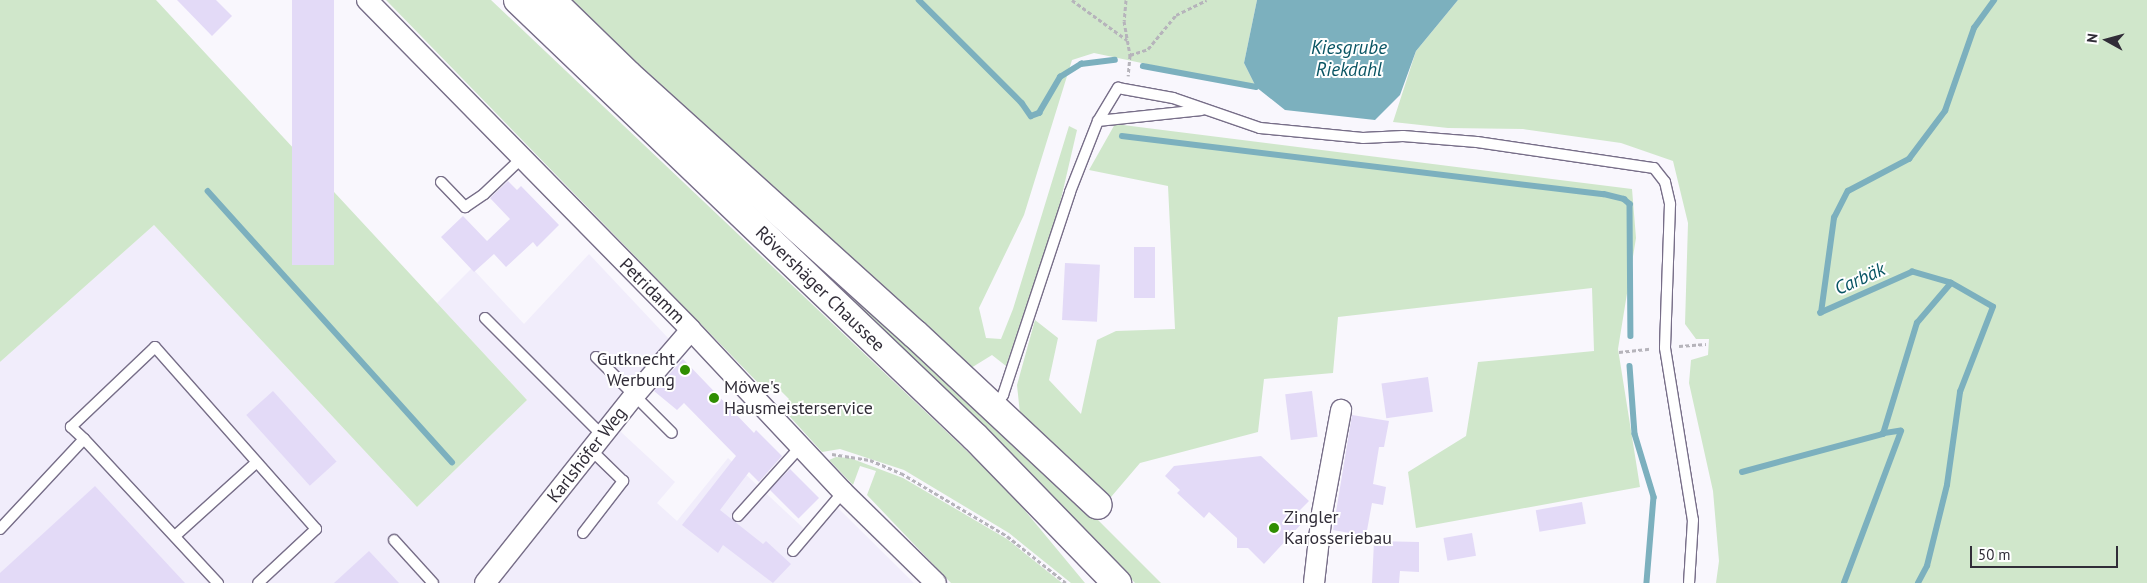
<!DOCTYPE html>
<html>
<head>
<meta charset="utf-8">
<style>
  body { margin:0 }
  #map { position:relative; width:2147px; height:583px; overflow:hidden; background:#f9f7fd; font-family:"PT Sans",sans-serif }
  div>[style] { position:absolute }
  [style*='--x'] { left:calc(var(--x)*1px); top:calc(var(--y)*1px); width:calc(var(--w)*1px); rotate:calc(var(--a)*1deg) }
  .built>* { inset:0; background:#f1edfb }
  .green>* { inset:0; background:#d0e7cb }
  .water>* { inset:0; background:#7cb0be }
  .stream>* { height:5.5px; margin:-2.75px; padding:0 2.75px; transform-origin:2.75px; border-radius:2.75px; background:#7cb0be }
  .building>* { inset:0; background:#e3daf7; transform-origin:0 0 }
  .path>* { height:3px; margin-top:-1.5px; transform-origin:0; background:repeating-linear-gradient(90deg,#b6b4bb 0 4px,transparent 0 6.5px) }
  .roads { filter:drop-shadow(1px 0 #776e88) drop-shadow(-1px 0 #776e88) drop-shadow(0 1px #776e88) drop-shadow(0 -1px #776e88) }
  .lane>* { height:10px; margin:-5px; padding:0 5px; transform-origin:5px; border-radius:5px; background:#fff }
  .street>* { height:20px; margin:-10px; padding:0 10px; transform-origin:10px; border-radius:10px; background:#fff }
  .primary>* { height:28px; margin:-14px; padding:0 14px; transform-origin:14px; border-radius:14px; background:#fff }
  .dots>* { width:14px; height:14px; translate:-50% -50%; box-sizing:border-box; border:2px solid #fff; border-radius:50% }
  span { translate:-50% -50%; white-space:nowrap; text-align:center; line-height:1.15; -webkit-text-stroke:4px #fff; paint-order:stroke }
  .street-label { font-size:18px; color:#312d38 }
  .poi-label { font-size:18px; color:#312d38 }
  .right { translate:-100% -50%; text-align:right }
  .left { translate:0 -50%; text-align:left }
  .water-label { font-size:19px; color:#095564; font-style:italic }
  .north { position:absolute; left:2082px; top:15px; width:50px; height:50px; -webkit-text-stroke:4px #fff; paint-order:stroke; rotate:277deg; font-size:14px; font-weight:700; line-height:20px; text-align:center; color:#312d38 }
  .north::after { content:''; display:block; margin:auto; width:18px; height:22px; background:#312d38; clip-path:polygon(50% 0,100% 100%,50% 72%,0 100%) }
  .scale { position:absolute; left:1970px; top:546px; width:148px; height:22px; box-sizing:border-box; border:2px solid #312d38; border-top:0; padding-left:6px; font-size:15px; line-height:18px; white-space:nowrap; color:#312d38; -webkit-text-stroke:4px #fff; paint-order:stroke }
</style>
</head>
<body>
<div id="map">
  <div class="built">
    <i style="clip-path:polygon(154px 225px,417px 507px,527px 400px,437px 303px,472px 268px,524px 324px,589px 254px,669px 339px,607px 412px,621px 432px,675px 482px,657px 503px,677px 521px,728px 458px,813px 537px,838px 508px,914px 583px,0 583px,0 362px)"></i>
  </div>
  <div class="green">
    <i style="clip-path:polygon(0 0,156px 0,527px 400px,417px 507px,154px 225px,0 362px)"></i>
    <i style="clip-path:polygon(386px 0,491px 0,1007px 489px,1085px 583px,1071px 583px,1009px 533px,904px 470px,840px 449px,822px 452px,782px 408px,789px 399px,775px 385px,768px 393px)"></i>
    <i style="clip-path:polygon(537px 0,1089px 511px,1161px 583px,1135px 583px,1064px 510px)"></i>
    <i style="clip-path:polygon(564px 0,1257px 0,1244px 63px,1256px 87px,1094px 53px,1072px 60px,1024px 215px,979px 308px,986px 338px,1001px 339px,1013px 309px,1069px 126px,1077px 130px,1058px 212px,1006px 366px,992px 355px,971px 368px)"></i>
    <i style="clip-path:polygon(1458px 0,2147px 0,2147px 583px,1716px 583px,1719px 561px,1713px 491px,1689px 383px,1691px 360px,1708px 355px,1709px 339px,1696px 339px,1685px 324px,1688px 223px,1673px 161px,1621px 143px,1523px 129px,1448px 128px,1393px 122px,1416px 51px)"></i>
    <i style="clip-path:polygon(1115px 124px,1632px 189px,1636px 238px,1618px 349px,1640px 487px,1416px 528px,1408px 472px,1466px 436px,1478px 362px,1594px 351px,1592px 288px,1338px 317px,1333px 373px,1264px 379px,1258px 432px,1140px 463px,1111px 497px,1020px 414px,1017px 385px,1035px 320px,1058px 338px,1049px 380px,1081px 414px,1097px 340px,1116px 331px,1175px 329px,1168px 186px,1089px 170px)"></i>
    <i style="clip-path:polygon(836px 457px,850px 458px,903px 478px,1007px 539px,1062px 583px,951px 583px,867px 495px,876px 471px,860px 466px,853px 485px,829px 460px)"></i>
  </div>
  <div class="water">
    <i style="clip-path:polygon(1257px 0,1458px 0,1416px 51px,1400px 95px,1375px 120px,1285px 110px,1256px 87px,1244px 63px)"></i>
  </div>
  <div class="stream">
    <i style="--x:919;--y:0;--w:146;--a:45"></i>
    <i style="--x:1022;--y:103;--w:16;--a:55"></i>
    <i style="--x:1031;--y:116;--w:9;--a:-21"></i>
    <i style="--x:1039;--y:113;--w:42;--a:-59.7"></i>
    <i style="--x:1060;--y:77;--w:25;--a:-32"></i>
    <i style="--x:1081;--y:64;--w:34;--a:-7"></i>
    <i style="--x:1143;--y:66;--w:115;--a:10.5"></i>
    <i style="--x:1122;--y:136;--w:485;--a:6.9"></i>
    <i style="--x:1604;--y:194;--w:21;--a:14"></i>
    <i style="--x:1624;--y:199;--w:8;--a:40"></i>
    <i style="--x:1630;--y:204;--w:132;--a:89.6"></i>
    <i style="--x:208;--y:191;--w:365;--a:48"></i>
    <i style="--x:1630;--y:366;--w:68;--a:85.8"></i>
    <i style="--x:1635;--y:434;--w:66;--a:73.2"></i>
    <i style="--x:1654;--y:497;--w:86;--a:94.7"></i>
    <i style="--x:1742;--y:472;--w:146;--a:-15.1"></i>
    <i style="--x:1883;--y:434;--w:116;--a:-73"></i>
    <i style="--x:1917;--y:323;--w:52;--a:-49.6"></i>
    <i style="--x:1844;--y:583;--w:162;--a:-69.4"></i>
    <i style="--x:1901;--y:431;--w:18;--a:171"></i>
    <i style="--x:1918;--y:583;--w:19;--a:-62"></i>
    <i style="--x:1927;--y:566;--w:83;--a:-76.1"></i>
    <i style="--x:1947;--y:485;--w:94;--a:-82"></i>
    <i style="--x:1960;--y:392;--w:91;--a:-68.8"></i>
    <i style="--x:1993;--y:307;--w:48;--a:-150.3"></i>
    <i style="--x:1951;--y:283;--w:40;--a:-164"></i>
    <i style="--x:1913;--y:272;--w:101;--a:156"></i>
    <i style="--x:1821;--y:313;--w:96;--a:-82.2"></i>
    <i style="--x:1834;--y:218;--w:30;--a:-63"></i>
    <i style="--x:1848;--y:191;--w:69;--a:-27.7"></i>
    <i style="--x:1909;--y:159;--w:60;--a:-53.1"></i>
    <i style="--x:1945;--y:111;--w:88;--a:-70.7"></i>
    <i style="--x:1974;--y:28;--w:34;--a:-54"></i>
  </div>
  <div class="building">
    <i style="clip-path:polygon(177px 0,216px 0,232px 16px,212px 36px)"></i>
    <i style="left:292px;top:0;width:42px;height:265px"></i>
    <i style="clip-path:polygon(508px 181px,517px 190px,521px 186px,559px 225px,537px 247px,533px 242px,506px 267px,494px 254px,474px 272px,441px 237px,463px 216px,487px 241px,510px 219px,490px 198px)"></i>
    <i style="left:1134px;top:247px;width:21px;height:51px"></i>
    <i style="left:1065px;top:263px;width:35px;height:57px;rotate:3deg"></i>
    <i style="clip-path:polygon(683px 359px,754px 433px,756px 430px,782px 456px,759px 482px,749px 472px,720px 510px,763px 544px,766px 541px,791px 564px,773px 583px,723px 545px,718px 553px,682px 525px,736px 456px,684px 403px,677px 410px,654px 391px)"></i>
    <i style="left:1428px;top:377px;width:35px;height:47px;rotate:82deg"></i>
    <i style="left:273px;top:391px;width:95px;height:36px;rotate:48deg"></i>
    <i style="left:1312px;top:391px;width:46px;height:27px;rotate:83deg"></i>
    <i style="clip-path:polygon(1352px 415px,1389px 421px,1384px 447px,1379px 447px,1373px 484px,1386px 487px,1383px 505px,1372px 503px,1366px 536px,1333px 530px)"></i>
    <i style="clip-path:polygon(1261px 456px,1309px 501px,1297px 513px,1305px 520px,1264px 564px,1248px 548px,1237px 548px,1237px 538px,1209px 512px,1204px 518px,1177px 493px,1180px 490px,1165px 476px,1174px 466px)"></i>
    <i style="left:790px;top:469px;width:41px;height:29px;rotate:45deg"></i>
    <i style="clip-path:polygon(95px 486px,185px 583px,0 583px,0 573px)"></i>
    <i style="left:1582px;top:502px;width:22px;height:47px;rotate:80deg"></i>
    <i style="left:1472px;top:533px;width:23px;height:29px;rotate:80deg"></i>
    <i style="clip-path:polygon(1374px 541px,1419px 542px,1419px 572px,1400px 571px,1399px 583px,1372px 583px)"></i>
    <i style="clip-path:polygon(369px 551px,399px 583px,334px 583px)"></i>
  </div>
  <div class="path">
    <i style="--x:1072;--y:0;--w:68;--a:36"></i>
    <i style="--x:1126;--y:0;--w:21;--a:95"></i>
    <i style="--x:1124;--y:21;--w:35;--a:80"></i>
    <i style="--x:1130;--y:55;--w:21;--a:95"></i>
    <i style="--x:1130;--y:55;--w:19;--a:-18"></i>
    <i style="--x:1148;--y:49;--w:44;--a:-50.5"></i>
    <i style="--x:1176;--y:15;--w:34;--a:-26"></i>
    <i style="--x:1679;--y:346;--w:27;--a:-4"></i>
    <i style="--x:1619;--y:352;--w:31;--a:-6"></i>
    <i style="--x:832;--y:454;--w:38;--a:9"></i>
    <i style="--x:870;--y:460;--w:34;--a:23"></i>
    <i style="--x:901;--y:473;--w:123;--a:30.7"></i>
    <i style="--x:1007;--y:536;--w:75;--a:38.5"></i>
  </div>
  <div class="roads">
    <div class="lane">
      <i style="--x:1098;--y:121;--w:104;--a:-6.1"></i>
      <i style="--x:441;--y:182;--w:35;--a:46"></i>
      <i style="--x:465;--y:207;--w:23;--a:-34"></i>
      <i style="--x:484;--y:194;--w:52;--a:-43.5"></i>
      <i style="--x:485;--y:318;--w:165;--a:45"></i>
      <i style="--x:596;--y:357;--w:107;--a:45"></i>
      <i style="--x:995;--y:406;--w:14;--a:-54"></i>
      <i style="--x:1003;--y:395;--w:214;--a:-71.7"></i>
      <i style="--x:1070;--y:192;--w:76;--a:-68.5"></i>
      <i style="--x:1098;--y:121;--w:39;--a:-59"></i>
      <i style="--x:1118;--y:88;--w:56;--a:10.3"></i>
      <i style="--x:1173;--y:98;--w:92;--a:19"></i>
      <i style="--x:1260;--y:128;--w:103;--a:5.5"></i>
      <i style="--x:1363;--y:138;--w:40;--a:-2.9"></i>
      <i style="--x:1403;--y:136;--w:74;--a:4.6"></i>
      <i style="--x:1477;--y:142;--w:179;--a:8.4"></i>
      <i style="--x:1654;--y:168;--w:18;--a:52"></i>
      <i style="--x:1665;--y:182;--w:23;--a:77"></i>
      <i style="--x:1670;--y:204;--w:144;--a:92"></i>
      <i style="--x:1665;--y:348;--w:174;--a:80.8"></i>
      <i style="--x:1693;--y:520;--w:63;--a:93.6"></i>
      <i style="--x:84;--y:439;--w:18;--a:-137"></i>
      <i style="--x:71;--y:427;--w:116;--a:-43.6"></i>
      <i style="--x:155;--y:347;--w:243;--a:48.5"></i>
      <i style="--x:316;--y:529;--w:79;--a:137"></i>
      <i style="--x:738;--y:516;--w:94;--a:-48"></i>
      <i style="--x:0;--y:529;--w:123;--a:-47"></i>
      <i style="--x:84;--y:439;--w:197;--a:47.1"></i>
      <i style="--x:583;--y:533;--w:66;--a:-52.4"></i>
      <i style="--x:623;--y:481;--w:45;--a:-135.9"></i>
      <i style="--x:175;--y:536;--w:110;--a:-42.1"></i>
      <i style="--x:394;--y:540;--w:58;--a:47.8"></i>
      <i style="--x:793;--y:551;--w:77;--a:-49.7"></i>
    </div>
    <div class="street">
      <i style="--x:367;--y:0;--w:462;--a:45.5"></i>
      <i style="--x:691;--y:330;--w:222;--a:46.8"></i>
      <i style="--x:843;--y:492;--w:130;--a:44.4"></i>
      <i style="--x:485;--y:583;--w:239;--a:-51.5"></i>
      <i style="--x:634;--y:396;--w:87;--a:-49.2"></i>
      <i style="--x:1314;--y:583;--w:70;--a:-83.5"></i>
      <i style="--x:1322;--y:513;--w:105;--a:-79.5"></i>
    </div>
    <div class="primary">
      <i style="--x:518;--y:0;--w:632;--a:43.72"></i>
      <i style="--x:975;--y:437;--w:204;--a:45.8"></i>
      <i style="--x:551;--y:0;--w:107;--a:44.2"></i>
      <i style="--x:628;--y:75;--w:387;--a:42.1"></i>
      <i style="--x:915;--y:334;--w:250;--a:43.1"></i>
    </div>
  </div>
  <div class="dots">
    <i style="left:685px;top:370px;background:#2f8e02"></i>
    <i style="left:714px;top:398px;background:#2f8e02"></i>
    <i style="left:1274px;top:528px;background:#2f8e02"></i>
  </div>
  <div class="street-label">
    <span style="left:820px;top:289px;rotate:44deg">Rövershäger Chaussee</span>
    <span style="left:652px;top:291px;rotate:45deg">Petridamm</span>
    <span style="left:587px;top:455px;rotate:-52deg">Karlshöfer Weg</span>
  </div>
  <div class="poi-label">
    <span class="right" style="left:675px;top:370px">Gutknecht<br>Werbung</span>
    <span class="left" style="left:724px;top:398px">Möwe's<br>Hausmeisterservice</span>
    <span class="left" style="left:1284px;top:528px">Zingler<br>Karosseriebau</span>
  </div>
  <div class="water-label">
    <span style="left:1349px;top:59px">Kiesgrube<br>Riekdahl</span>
    <span style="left:1860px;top:279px;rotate:-24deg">Carbäk</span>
  </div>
  <div class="north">N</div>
  <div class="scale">50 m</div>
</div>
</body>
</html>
